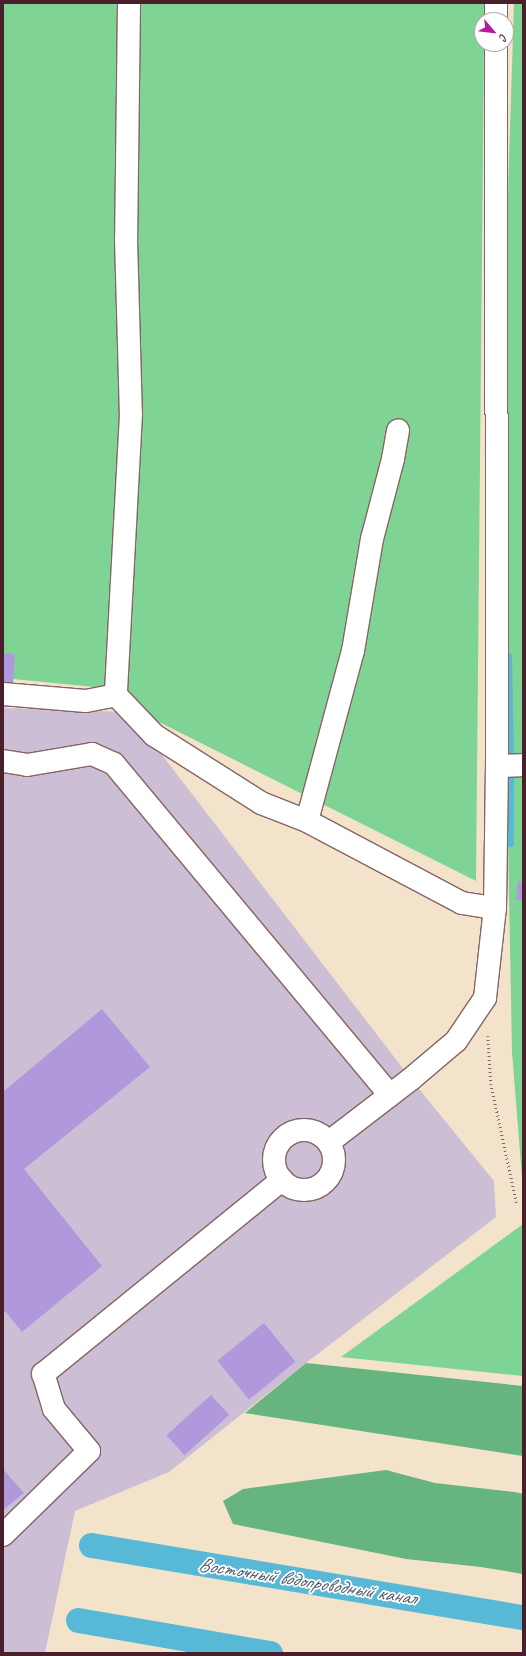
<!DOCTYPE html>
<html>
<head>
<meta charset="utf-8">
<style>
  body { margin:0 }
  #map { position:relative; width:526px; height:1656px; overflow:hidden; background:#f4e3cb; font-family:Caveat,sans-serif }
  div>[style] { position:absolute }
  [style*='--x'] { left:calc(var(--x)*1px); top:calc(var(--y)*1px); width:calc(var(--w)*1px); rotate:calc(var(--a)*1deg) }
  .industrial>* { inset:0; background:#ccbed4 }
  .green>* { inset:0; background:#7fd395 }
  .forest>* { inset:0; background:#67b57e }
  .stream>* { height:7px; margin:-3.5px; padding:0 3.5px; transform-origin:3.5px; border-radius:3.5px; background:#57b9d6 }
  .canal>* { height:25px; margin:-12.5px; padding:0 12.5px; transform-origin:12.5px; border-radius:12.5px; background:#57b9d6 }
  .building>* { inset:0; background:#b098dd; transform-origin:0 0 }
  .path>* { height:2.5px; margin-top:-1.25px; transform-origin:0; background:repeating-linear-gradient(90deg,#866463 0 1px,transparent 0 4px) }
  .roads { filter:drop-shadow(1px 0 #866463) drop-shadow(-1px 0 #866463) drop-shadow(0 1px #866463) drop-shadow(0 -1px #866463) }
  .minor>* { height:22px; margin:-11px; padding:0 11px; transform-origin:11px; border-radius:11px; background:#fff }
  .minor>.ring { margin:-11px; padding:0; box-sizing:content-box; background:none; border:22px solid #fff; border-radius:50% }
  span { translate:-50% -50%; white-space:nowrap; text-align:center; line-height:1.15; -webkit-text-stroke:3.5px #fff; paint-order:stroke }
  .water-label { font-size:20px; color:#4f5d6f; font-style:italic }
  .frame { position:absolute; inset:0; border:4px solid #4a1f2b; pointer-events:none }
  .north { position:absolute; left:474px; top:12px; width:40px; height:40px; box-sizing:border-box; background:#fff; border:1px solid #b7a5aa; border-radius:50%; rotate:118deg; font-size:11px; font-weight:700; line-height:16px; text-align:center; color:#4a1f2b }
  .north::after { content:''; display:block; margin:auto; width:14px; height:18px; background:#b5179e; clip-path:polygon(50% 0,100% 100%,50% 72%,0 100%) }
</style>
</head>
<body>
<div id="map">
  <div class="industrial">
    <i style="clip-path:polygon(3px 708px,129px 712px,411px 1079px,494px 1181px,496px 1217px,306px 1363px,169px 1472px,75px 1511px,45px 1653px,3px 1653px)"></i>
  </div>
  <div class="green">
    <i style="clip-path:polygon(3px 3px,485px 3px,485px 20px,482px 20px,482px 44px,484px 44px,476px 881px,155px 720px,125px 690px,3px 678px)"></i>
    <i style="clip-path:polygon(514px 3px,523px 3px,523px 1190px,512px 1052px,503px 575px,506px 255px)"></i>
    <i style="clip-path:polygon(523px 1224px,523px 1376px,341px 1357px)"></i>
  </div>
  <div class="forest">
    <i style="clip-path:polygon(306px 1363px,523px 1386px,523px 1456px,245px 1413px)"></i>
    <i style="clip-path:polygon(386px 1470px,435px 1483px,515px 1492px,523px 1494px,523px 1574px,481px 1567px,406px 1559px,233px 1524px,223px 1501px,243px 1489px)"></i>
  </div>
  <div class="stream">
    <i style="--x:508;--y:656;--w:101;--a:88.9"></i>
    <i style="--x:510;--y:776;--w:67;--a:90"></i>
  </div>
  <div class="canal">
    <i style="--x:91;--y:1545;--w:438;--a:9.5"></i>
    <i style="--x:78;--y:1620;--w:195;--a:9.8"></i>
  </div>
  <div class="building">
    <i style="clip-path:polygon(3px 653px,15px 654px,13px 683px,3px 682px)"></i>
    <i style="clip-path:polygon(518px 881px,523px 882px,523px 900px,516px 900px)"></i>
    <i style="clip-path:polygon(102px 1009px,150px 1067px,24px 1169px,102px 1266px,22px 1332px,5px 1311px,3px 1313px,3px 1092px)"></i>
    <i style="left:264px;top:1323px;width:50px;height:60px;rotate:51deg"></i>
    <i style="left:211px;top:1395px;width:27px;height:60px;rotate:48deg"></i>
    <i style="clip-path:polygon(3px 1469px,24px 1493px,3px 1510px)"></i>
  </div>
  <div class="path">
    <i style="--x:488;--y:1036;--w:48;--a:86.4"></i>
    <i style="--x:491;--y:1084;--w:123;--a:77.8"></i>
  </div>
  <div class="roads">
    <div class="minor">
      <i style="--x:129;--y:3;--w:236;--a:90.7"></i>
      <i style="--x:126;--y:239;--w:175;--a:88.4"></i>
      <i style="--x:131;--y:414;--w:281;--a:93.1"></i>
      <i style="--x:116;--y:695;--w:55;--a:46.5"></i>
      <i style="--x:154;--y:735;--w:127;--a:32.4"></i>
      <i style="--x:261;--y:803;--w:49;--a:21.4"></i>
      <i style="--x:307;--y:821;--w:175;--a:27.9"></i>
      <i style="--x:462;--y:903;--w:33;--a:9"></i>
      <i style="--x:496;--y:3;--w:17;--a:90"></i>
      <i style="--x:3;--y:694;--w:83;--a:4.8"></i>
      <i style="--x:86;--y:701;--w:31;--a:-11"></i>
      <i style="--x:3;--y:761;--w:24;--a:9"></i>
      <i style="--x:27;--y:765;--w:66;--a:-9.6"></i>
      <i style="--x:92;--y:754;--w:24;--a:24"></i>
      <i style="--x:114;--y:764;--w:431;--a:50.2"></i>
      <i style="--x:497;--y:766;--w:26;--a:-2"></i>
      <i style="--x:307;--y:821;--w:176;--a:-74.9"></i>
      <i style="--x:353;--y:651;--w:114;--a:-80.4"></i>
      <i style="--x:372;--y:539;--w:83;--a:-75.3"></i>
      <i style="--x:393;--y:459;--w:29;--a:-80"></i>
      <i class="ring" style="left:274px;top:1130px;width:38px;height:38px"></i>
      <i style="--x:329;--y:1142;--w:103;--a:-37.5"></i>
      <i style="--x:411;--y:1079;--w:59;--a:-40.2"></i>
      <i style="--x:456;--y:1041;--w:52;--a:-56"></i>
      <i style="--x:485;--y:998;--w:91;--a:-83.7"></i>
      <i style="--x:495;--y:908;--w:142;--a:-89.2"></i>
      <i style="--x:497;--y:766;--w:722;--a:-90.08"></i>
      <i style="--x:3;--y:1535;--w:120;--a:-44.3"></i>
      <i style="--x:89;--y:1451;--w:55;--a:-129.8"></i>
      <i style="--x:54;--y:1409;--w:37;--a:-107"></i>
      <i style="--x:43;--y:1374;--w:308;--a:-39.1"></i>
    </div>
  </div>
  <div class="water-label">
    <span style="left:307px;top:1581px;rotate:9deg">Восточный водопроводный канал</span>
  </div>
  <div class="frame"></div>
  <div class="north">С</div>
</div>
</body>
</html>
